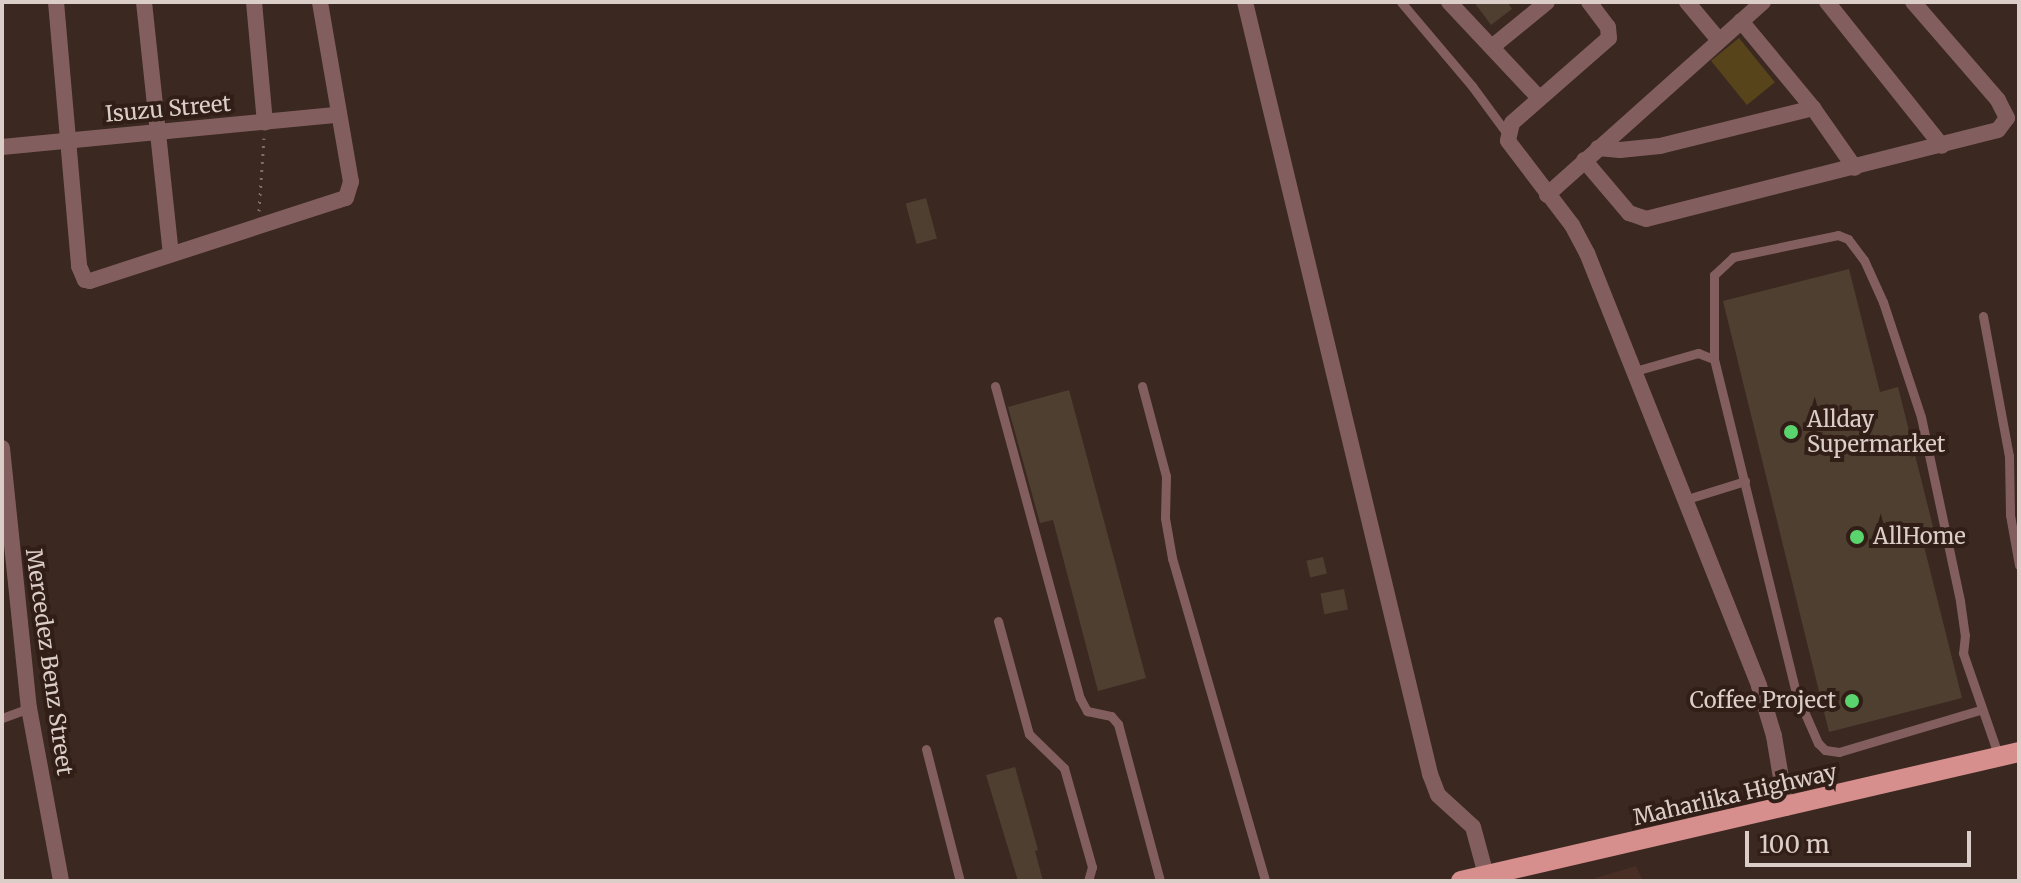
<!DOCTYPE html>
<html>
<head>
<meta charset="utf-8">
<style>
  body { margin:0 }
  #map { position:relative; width:2021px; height:883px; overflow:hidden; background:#3b2820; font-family:Merriweather,serif }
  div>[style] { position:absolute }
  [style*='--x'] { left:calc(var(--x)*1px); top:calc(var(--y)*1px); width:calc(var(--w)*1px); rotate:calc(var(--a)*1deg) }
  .built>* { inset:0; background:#482e24 }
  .green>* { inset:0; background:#58441a; transform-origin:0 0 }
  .building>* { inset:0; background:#4f3f31; transform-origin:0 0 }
  .path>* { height:3px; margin-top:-1.5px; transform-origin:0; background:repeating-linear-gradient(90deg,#7e6e67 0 2px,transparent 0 8px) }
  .lane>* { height:9px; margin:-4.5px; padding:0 4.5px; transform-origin:4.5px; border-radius:4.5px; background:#825f5e }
  .street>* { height:16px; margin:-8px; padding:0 8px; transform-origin:8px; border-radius:8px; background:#825f5e }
  .primary>* { height:20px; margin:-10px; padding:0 10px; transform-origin:10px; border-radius:10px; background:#d78f8e }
  .dots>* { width:22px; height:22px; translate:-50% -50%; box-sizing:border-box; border:4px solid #311e17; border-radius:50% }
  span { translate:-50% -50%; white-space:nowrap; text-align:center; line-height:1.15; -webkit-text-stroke:8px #311e17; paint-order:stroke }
  .street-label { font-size:22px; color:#dbcec9 }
  .poi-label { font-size:22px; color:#dbcec9 }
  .left { translate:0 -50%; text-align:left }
  .right { translate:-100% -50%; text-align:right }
  .frame { position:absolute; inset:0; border:4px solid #dbcec9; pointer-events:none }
  .scale { position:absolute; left:1745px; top:831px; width:226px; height:36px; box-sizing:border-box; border:4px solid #dbcec9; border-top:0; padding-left:10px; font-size:24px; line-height:28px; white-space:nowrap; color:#dbcec9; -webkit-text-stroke:6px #311e17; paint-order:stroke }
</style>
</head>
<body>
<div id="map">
  <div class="built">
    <i style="clip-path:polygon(1636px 866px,1643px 881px,1596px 881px,1595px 878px)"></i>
  </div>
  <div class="green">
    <i style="left:1739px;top:38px;width:57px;height:36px;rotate:51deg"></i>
  </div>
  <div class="building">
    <i style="clip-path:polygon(1474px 2px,1507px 2px,1512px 9px,1491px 25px)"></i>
    <i style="left:926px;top:198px;width:42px;height:21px;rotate:75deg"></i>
    <i style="clip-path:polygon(1849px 269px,1880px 392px,1898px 387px,1937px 543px,1924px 546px,1962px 698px,1829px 732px,1723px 301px)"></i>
    <i style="clip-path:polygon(1069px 390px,1146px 678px,1098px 691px,1053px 520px,1040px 523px,1008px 407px)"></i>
    <i style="left:1323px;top:557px;width:17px;height:17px;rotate:77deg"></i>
    <i style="left:1344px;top:589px;width:21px;height:24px;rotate:79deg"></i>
    <i style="clip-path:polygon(1015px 767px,1038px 850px,1035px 851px,1043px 881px,1018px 881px,986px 775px)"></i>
  </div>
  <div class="path">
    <i style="--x:259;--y:211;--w:73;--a:-86.1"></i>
  </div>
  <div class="lane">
    <i style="--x:1401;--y:2;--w:110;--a:49.8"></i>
    <i style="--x:1472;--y:86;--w:61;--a:53.7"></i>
    <i style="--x:1983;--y:316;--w:142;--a:79.5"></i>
    <i style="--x:2009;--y:456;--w:59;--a:89"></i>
    <i style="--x:2010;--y:515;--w:51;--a:79.8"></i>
    <i style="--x:1714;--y:359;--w:344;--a:76.2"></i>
    <i style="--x:1796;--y:693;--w:55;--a:66.3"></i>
    <i style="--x:1818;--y:743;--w:10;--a:45"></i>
    <i style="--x:1825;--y:750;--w:14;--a:8"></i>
    <i style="--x:1839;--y:752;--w:147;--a:-16.6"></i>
    <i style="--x:1635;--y:371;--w:66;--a:-15.9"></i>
    <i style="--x:1698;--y:353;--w:17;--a:21"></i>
    <i style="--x:1714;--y:359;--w:84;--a:-90"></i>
    <i style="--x:1714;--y:275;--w:26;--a:-43"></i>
    <i style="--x:1733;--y:257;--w:107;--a:-11.8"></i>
    <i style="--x:1838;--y:235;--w:11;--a:22"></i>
    <i style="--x:1848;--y:239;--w:26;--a:53"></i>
    <i style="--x:1864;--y:260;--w:46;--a:65.7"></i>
    <i style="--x:1883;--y:302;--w:121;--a:71.7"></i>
    <i style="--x:1921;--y:417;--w:188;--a:78"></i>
    <i style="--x:1960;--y:601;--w:34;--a:82"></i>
    <i style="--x:1965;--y:635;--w:18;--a:96"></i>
    <i style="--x:1963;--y:653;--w:110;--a:70.9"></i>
    <i style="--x:995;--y:386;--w:323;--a:74.8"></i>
    <i style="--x:1080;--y:698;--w:15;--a:62"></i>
    <i style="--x:1087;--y:711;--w:25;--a:12"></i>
    <i style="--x:1111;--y:716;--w:11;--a:49"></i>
    <i style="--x:1118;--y:724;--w:163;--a:75"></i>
    <i style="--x:1142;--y:386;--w:93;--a:75.1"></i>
    <i style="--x:1166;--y:476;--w:42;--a:91.4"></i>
    <i style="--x:1165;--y:518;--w:41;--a:80.1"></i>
    <i style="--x:1172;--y:558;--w:336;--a:73.9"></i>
    <i style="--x:1684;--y:500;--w:64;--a:-17.3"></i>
    <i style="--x:998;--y:621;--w:117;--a:74.7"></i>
    <i style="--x:1029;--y:734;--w:49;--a:44.2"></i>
    <i style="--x:1064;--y:768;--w:103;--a:74.2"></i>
    <i style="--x:1092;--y:867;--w:15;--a:106"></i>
    <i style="--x:2;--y:718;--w:29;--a:-20"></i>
    <i style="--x:926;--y:749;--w:136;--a:75.6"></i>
  </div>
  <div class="street">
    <i style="--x:56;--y:2;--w:265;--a:85"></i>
    <i style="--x:79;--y:266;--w:15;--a:67"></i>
    <i style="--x:85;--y:280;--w:5;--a:11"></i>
    <i style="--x:90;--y:281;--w:269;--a:-18"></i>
    <i style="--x:346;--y:198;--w:17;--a:-73"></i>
    <i style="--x:351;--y:182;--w:183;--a:-99.8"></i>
    <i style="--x:144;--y:2;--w:253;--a:83.9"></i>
    <i style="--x:254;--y:2;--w:121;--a:84.8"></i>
    <i style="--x:1245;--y:2;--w:794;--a:76.52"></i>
    <i style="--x:1430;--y:774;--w:22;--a:69"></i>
    <i style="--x:1438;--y:795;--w:47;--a:42.4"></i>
    <i style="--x:1473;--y:827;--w:50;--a:74.8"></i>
    <i style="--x:1449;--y:2;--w:132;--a:46.8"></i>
    <i style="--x:1589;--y:2;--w:31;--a:53"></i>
    <i style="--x:1608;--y:27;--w:11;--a:85"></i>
    <i style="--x:1609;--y:38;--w:129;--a:138.8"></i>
    <i style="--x:1512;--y:123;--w:18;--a:103"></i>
    <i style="--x:1508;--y:141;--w:106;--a:52.7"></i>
    <i style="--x:1572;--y:225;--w:32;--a:62"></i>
    <i style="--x:1587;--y:253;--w:466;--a:68.3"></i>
    <i style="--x:1759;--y:686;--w:52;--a:73.3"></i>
    <i style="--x:1774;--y:736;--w:73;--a:80.5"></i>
    <i style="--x:1687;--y:2;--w:48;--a:50"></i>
    <i style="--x:1827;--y:2;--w:184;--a:51.4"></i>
    <i style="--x:1741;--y:21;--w:113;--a:50.4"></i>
    <i style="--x:1813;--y:108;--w:73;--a:55"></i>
    <i style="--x:1492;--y:47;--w:71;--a:-39.3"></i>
    <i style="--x:2;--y:147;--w:337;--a:-5.5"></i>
    <i style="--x:1598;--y:148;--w:22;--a:5"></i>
    <i style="--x:1620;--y:150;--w:40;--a:-5.7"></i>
    <i style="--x:1660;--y:146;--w:158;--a:-13.9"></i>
    <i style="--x:1584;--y:160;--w:70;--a:49.7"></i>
    <i style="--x:1629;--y:213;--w:18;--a:19"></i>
    <i style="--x:1646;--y:219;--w:363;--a:-14.2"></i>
    <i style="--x:1998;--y:130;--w:15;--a:-53"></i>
    <i style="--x:2007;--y:118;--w:20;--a:-117"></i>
    <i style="--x:1998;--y:100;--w:130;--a:-130.9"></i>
    <i style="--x:1547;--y:195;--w:290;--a:-41.8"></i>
    <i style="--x:2;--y:448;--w:261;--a:84.1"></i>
    <i style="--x:29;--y:708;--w:176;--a:79.5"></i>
  </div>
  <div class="primary">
    <i style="--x:1461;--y:881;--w:573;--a:-13.02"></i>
  </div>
  <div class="dots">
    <i style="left:1791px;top:432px;background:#5ad56e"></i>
    <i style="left:1857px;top:537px;background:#5ad56e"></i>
    <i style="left:1852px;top:701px;background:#5ad56e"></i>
  </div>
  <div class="street-label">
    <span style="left:168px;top:109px;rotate:-5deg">Isuzu Street</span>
    <span style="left:49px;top:662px;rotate:82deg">Mercedez Benz Street</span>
    <span style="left:1735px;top:795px;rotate:-13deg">Maharlika Highway</span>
  </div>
  <div class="poi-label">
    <span class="left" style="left:1807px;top:432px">Allday<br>Supermarket</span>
    <span class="left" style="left:1873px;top:537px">AllHome</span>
    <span class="right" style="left:1836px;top:701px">Coffee Project</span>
  </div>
  <div class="frame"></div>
  <div class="scale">100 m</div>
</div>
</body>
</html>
